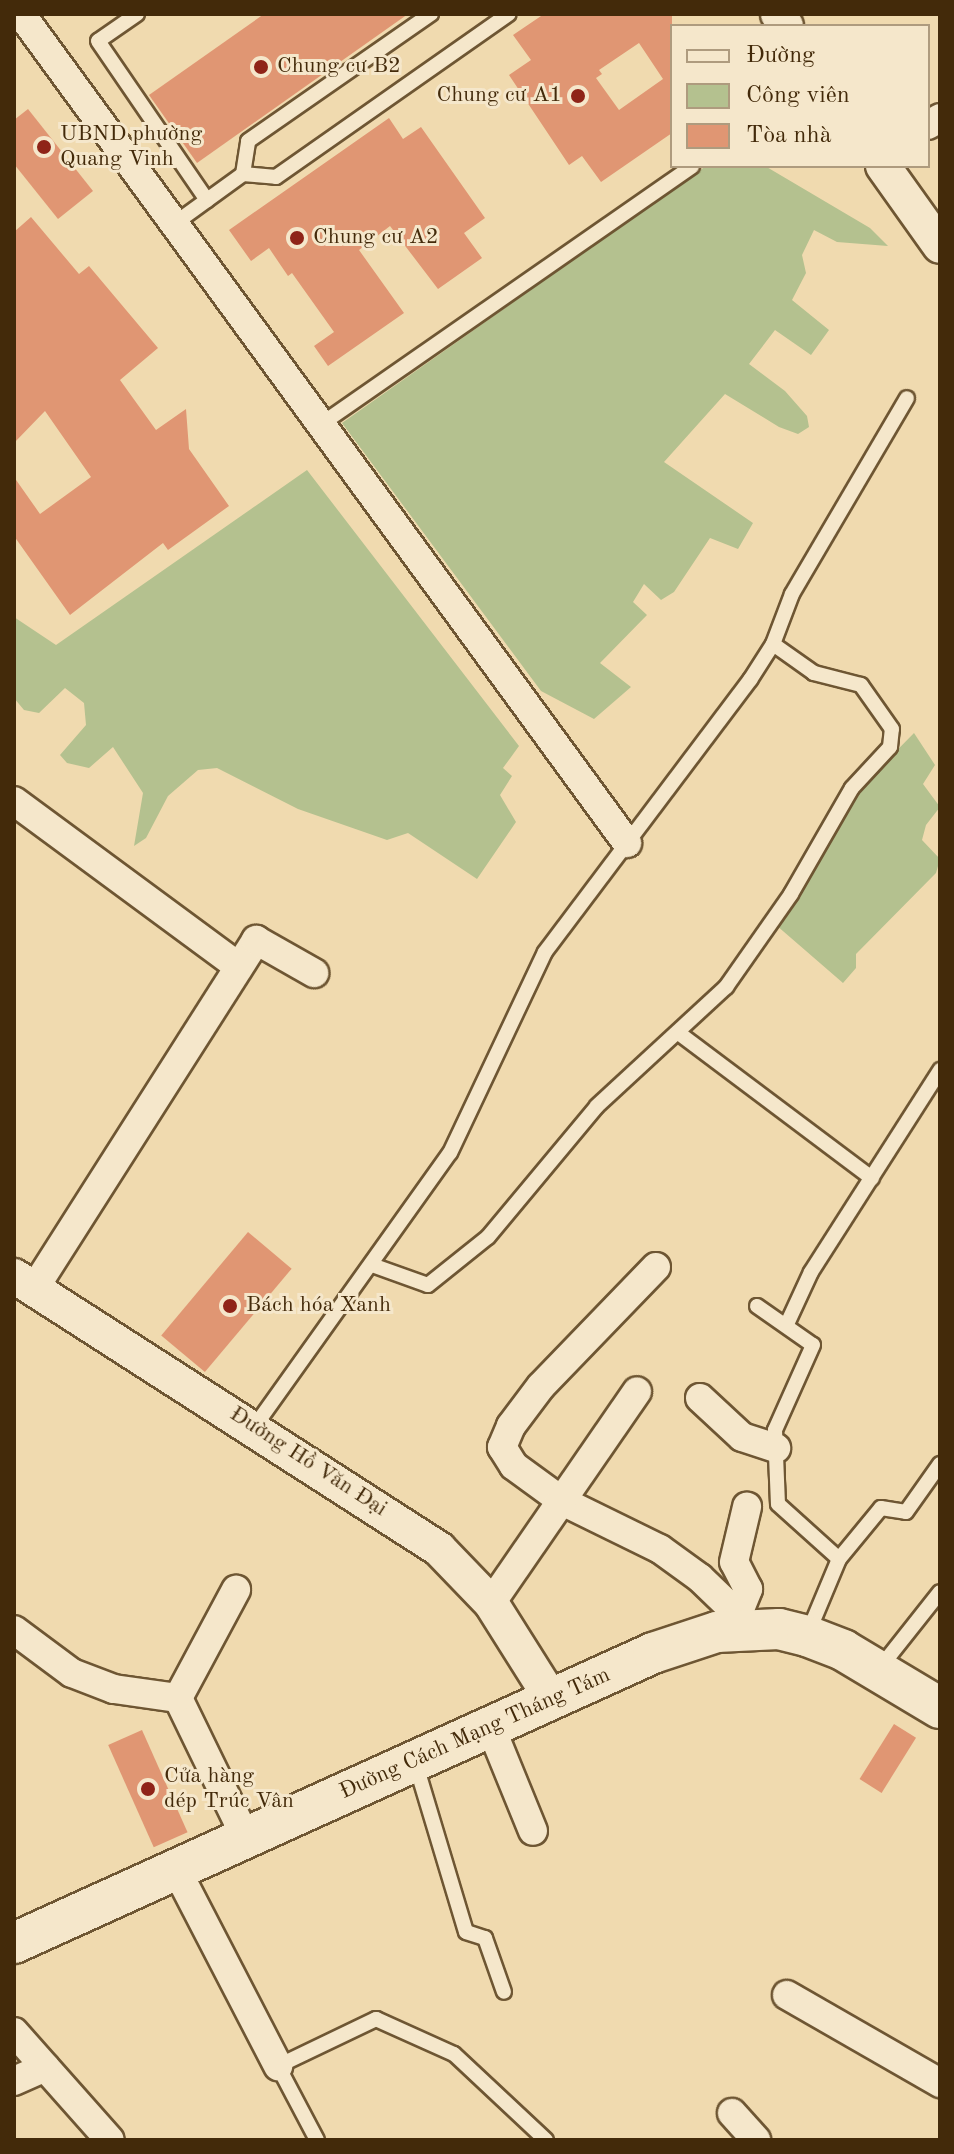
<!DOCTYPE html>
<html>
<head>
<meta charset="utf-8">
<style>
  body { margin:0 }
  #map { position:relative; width:954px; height:2154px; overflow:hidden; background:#f0daaf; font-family:"Old Standard TT",serif }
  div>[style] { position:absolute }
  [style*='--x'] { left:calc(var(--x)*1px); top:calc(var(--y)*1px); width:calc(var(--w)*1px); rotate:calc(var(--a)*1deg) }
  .green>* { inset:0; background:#b4c18f }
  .building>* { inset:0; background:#e09673; transform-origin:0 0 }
  .roads { filter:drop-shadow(2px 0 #6e5633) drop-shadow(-2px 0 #6e5633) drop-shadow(0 2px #6e5633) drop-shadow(0 -2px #6e5633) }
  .service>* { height:14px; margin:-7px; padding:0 7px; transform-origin:7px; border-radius:7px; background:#f5e7cb }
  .minor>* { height:28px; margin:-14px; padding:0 14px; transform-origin:14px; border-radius:14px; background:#f5e7cb }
  .tertiary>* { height:34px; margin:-17px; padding:0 17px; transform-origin:17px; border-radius:17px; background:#f5e7cb }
  .secondary>* { height:40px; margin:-20px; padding:0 20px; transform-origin:20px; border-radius:20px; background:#f5e7cb }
  .dots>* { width:22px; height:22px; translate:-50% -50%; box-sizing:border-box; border:4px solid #f5e7cb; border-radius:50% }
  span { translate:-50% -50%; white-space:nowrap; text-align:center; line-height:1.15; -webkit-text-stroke:6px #f5e7cb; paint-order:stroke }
  .poi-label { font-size:22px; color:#432a0a }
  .left { translate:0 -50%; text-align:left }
  .right { translate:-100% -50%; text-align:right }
  .street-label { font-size:22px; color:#432a0a }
  .frame { position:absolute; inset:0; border:16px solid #432a0a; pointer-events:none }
  .legend { position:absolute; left:670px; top:24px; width:260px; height:144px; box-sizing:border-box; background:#f5e7cb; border:2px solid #ae9b7e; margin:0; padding:10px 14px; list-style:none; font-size:24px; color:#432a0a }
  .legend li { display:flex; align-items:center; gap:16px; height:40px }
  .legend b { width:40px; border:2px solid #ae9b7e }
</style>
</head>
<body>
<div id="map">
  <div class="green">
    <i style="clip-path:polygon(706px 166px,765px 166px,870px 228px,888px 246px,837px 242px,814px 230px,802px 255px,806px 273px,792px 300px,829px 330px,811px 355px,775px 330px,749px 364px,785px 391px,807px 416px,809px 427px,798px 434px,779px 427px,725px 394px,664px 462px,753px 523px,738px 549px,710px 538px,674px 592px,661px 600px,644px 584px,633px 602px,647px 615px,600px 663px,631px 687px,594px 719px,541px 691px,342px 423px)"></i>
    <i style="clip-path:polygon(307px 470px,519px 746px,503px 768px,512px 776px,500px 795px,516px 822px,477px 879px,408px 833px,387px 840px,298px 809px,217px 768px,198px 770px,168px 796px,146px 838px,134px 846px,143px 793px,113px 747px,89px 768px,67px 763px,60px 755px,86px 725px,84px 703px,65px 688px,39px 713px,24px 710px,14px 698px,14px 617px,56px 645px)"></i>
    <i style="clip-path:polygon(914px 733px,935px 765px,923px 784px,940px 807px,926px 825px,922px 840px,940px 859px,936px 873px,856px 954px,856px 968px,843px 983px,776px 925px,858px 790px)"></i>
  </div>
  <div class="building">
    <i style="clip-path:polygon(264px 14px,408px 14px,197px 163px,149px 95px)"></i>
    <i style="clip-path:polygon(evenodd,544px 14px,672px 14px,672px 133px,601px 182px,582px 156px,569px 165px,509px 75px,531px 60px,513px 35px,544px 14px,639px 43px,663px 79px,619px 110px,596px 78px,602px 74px,599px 70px,639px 43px)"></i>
    <i style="clip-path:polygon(28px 109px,93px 191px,58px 219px,14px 164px,14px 120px)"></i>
    <i style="clip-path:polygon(389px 118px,403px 139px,421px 127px,485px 218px,464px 233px,482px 258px,438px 289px,390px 226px,359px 250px,404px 313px,328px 366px,314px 346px,334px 332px,292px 273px,288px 276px,269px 248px,251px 261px,229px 230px)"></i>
    <i style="clip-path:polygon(31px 217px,79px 274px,89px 266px,158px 348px,120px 380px,156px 430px,186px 409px,189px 449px,229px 506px,168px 550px,163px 543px,70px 615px,14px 536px,14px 477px,40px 514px,91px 477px,45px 411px,14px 443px,14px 232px)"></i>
    <i style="left:248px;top:1232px;width:57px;height:135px;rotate:40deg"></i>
    <i style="left:894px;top:1724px;width:26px;height:65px;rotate:32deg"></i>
    <i style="left:142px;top:1730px;width:112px;height:37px;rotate:66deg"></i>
  </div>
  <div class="roads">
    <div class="service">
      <i style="--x:137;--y:14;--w:47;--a:145.3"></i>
      <i style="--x:98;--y:41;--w:193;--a:55.6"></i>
      <i style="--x:243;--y:174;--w:33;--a:-81"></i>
      <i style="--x:248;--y:141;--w:223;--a:-34.8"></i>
      <i style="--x:174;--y:224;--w:85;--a:-35.9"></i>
      <i style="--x:243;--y:174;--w:33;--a:5"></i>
      <i style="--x:276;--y:177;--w:284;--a:-35"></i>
      <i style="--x:320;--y:425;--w:453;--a:-34.8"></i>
      <i style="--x:680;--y:1034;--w:240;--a:36.9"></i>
      <i style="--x:372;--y:1265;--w:59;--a:19.7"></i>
      <i style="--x:428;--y:1285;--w:77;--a:-38.7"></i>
      <i style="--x:488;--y:1237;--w:170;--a:-50.2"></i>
      <i style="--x:597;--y:1106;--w:176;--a:-42.7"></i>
      <i style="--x:726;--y:987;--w:113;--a:-55"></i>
      <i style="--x:791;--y:894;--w:122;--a:-60.1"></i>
      <i style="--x:852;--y:788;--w:56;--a:-47.2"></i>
      <i style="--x:890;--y:747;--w:18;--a:-84"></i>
      <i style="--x:892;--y:729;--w:54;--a:-125.2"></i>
      <i style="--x:861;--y:685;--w:49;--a:-165.7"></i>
      <i style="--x:814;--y:673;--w:50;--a:-144.7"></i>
      <i style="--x:757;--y:1306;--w:68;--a:34.9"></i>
      <i style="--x:813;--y:1345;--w:93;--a:114.1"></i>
      <i style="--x:775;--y:1430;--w:74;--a:87.7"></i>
      <i style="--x:778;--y:1504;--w:82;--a:42"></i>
      <i style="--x:839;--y:1559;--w:80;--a:112.7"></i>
      <i style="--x:787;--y:1324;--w:57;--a:-65.2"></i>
      <i style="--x:811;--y:1272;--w:240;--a:-57.4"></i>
      <i style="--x:255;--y:1426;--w:335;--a:-54.5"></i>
      <i style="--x:450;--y:1153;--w:222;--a:-64.7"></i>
      <i style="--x:545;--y:952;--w:341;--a:-53"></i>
      <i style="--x:750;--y:680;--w:43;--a:-57.4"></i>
      <i style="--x:773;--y:644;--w:53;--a:-69.2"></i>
      <i style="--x:792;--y:594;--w:227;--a:-59.6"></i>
      <i style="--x:839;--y:1559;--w:66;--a:-50.5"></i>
      <i style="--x:881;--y:1508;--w:25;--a:9"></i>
      <i style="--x:906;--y:1512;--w:59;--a:-54.7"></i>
      <i style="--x:879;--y:1669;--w:98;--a:-51.6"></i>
      <i style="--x:415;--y:1762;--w:177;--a:73.3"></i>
      <i style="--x:466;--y:1932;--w:20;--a:18"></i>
      <i style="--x:485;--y:1938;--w:57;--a:70.6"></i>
      <i style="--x:317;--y:2140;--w:84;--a:-117.8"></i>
      <i style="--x:278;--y:2066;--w:109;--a:-25.6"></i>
      <i style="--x:376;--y:2019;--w:85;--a:24.2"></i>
      <i style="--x:454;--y:2054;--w:126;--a:43.1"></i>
    </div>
    <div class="minor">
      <i style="--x:21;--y:14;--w:1027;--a:53.83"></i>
      <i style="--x:928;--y:125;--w:14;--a:-30"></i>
      <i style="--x:14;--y:801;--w:278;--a:36.4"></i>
      <i style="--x:656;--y:1267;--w:165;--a:134"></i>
      <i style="--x:541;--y:1386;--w:50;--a:126.9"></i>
      <i style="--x:511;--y:1426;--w:23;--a:113"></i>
      <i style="--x:502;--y:1447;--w:22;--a:58"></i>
      <i style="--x:514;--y:1466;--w:59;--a:36.1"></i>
      <i style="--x:562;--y:1501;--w:109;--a:26.1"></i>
      <i style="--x:660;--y:1549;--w:49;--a:35.9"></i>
      <i style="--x:700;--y:1578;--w:72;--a:43.9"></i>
      <i style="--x:34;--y:1289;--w:414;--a:-57.5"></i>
      <i style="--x:256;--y:940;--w:67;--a:29.6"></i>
      <i style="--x:700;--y:1398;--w:57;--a:42.9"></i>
      <i style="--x:742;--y:1437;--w:36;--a:18"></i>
      <i style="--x:491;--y:1603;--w:257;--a:-55.4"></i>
      <i style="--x:738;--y:1614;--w:27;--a:-68"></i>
      <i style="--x:748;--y:1589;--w:30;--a:-117"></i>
      <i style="--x:734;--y:1562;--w:57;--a:-76.7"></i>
      <i style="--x:14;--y:1630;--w:72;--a:36.6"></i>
      <i style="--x:72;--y:1673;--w:45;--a:20.9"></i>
      <i style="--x:114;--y:1689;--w:65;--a:8"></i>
      <i style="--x:178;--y:1698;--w:156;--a:64.1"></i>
      <i style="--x:178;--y:1698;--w:123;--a:-61.8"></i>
      <i style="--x:491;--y:1728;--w:111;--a:67.8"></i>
      <i style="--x:177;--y:1871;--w:220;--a:62.6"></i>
      <i style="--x:787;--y:1995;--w:177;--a:29.9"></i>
      <i style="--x:14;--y:2032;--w:144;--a:48.4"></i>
      <i style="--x:14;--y:2081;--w:34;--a:-24"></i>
      <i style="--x:732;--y:2113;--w:36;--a:48"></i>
    </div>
    <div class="tertiary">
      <i style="--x:778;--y:14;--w:14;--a:56"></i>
      <i style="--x:883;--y:166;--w:98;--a:54.5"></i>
      <i style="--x:14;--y:1276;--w:505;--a:32.71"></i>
      <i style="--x:439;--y:1549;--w:75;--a:46.1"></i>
      <i style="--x:491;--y:1603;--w:115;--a:57.8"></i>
    </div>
    <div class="secondary">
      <i style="--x:14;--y:1943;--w:702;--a:-24.41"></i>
      <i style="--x:653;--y:1653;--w:67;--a:-18.2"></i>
      <i style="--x:717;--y:1632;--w:62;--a:-2.8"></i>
      <i style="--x:779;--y:1629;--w:29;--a:14"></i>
      <i style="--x:807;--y:1636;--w:39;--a:21"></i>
      <i style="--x:843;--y:1650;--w:113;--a:30.9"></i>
    </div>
  </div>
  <div class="dots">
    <i style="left:261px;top:67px;background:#8f2418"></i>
    <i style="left:578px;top:96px;background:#8f2418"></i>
    <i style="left:44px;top:147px;background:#8f2418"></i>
    <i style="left:297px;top:238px;background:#8f2418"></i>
    <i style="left:230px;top:1306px;background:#8f2418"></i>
    <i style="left:148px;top:1789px;background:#8f2418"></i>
  </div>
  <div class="poi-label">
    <span class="left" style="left:277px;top:67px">Chung cư B2</span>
    <span class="right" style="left:562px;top:96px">Chung cư A1</span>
    <span class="left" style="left:60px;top:147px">UBND phường<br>Quang Vinh</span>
    <span class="left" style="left:313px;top:238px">Chung cư A2</span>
    <span class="left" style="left:246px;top:1306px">Bách hóa Xanh</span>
    <span class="left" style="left:164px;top:1789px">Cửa hàng<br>dép Trúc Vân</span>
  </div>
  <div class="street-label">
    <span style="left:308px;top:1462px;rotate:33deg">Đường Hồ Văn Đại</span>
    <span style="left:475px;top:1734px;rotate:-24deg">Đường Cách Mạng Tháng Tám</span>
  </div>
  <div class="frame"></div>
  <ul class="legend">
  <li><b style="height:10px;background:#f5e7cb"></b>Đường</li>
  <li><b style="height:22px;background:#b4c18f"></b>Công viên</li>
  <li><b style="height:22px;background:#e09673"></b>Tòa nhà</li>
  </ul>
</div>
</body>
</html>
